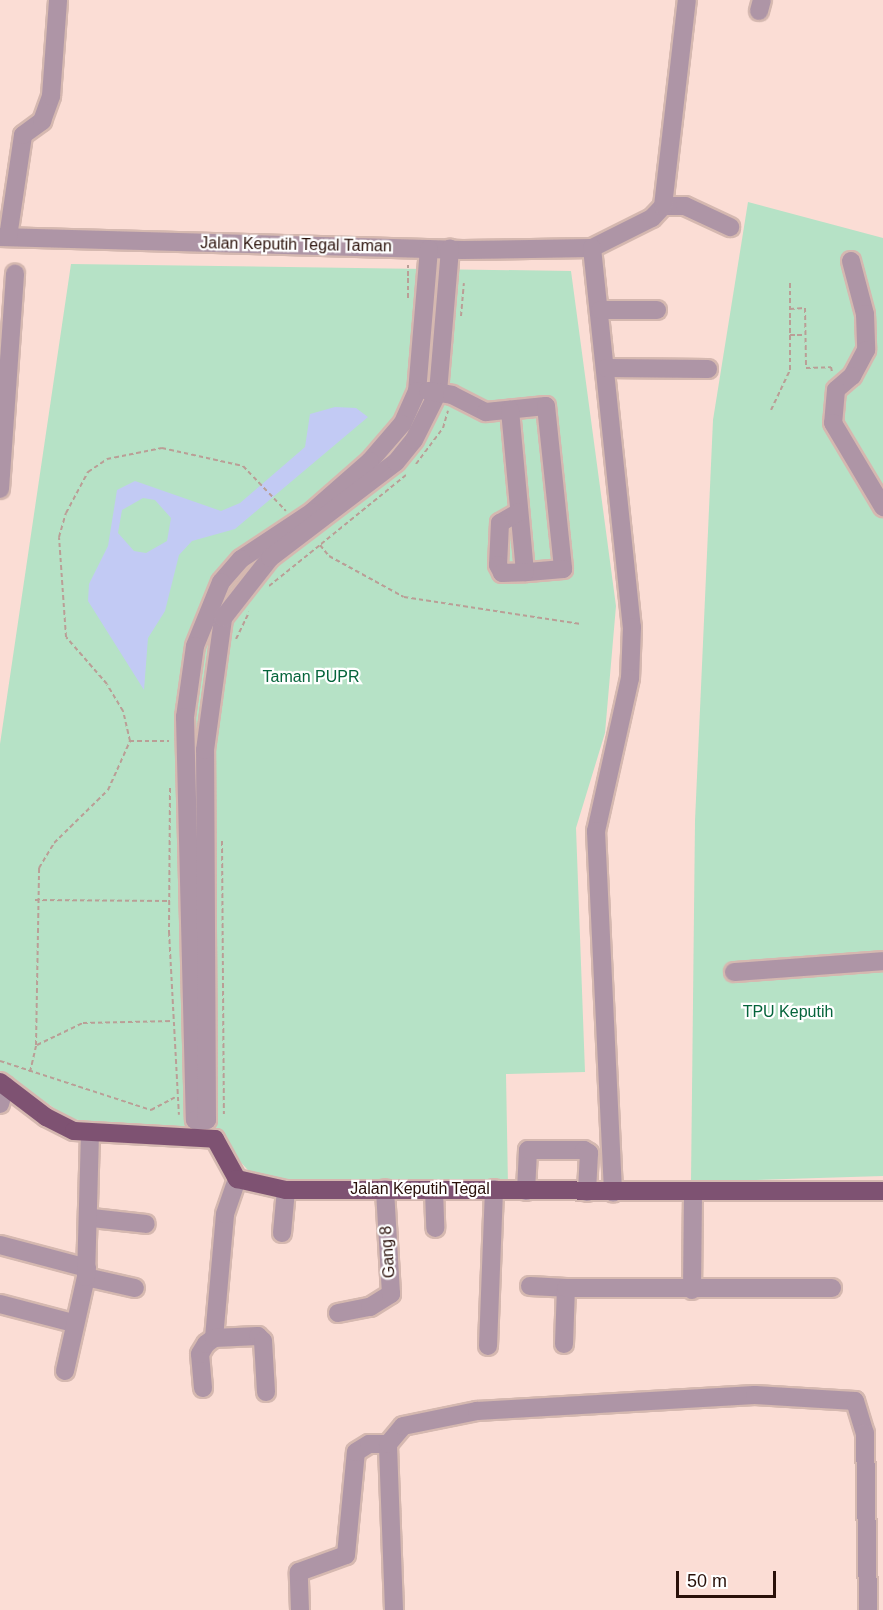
<!DOCTYPE html>
<html>
<head>
<meta charset="utf-8">
<style>
  body { margin:0 }
  #map { position:relative; width:883px; height:1610px; overflow:hidden; background:#fbddd5; font-family:Arial,sans-serif }
  div>[style] { position:absolute }
  [style*='--x'] { left:calc(var(--x)*1px); top:calc(var(--y)*1px); width:calc(var(--w)*1px); rotate:calc(var(--a)*1deg) }
  .green>* { inset:0; background:#b6e2c6 }
  .water>* { inset:0; background:#c2caf4 }
  .path>* { height:2px; margin-top:-1px; transform-origin:0; background:repeating-linear-gradient(90deg,#ba9e96 0 4.5px,transparent 0 7.5px) }
  .roads { filter:drop-shadow(2px 0 #d5b8b0) drop-shadow(-2px 0 #d5b8b0) drop-shadow(0 2px #d5b8b0) drop-shadow(0 -2px #d5b8b0) }
  .minor>* { height:18px; margin:-9px; padding:0 9px; transform-origin:9px; border-radius:9px; background:#ae95a6 }
  .major>* { height:18px; margin:-9px; padding:0 9px; transform-origin:9px; border-radius:9px; background:#7e5272 }
  span { translate:-50% -50%; white-space:nowrap; text-align:center; line-height:1.15; -webkit-text-stroke:4.5px #fff; paint-order:stroke }
  .street-label { font-size:16px; color:#291009 }
  .park-label { font-size:16px; color:#05643b }
  .scale { position:absolute; left:676px; top:1571px; width:100px; height:27px; box-sizing:border-box; border:3px solid #291009; border-top:0; padding-left:8px; font-size:18px; line-height:21px; white-space:nowrap; color:#291009; -webkit-text-stroke:4px #fff; paint-order:stroke }
</style>
</head>
<body>
<div id="map">
  <div class="green">
    <i style="clip-path:polygon(748px 202px,883px 238px,883px 1176px,691px 1182px,695px 821px,713px 420px)"></i>
    <i style="clip-path:polygon(71px 264px,571px 271px,616px 606px,605px 733px,576px 828px,585px 1072px,506px 1074px,508px 1186px,257px 1180px,216px 1135px,70px 1119px,0 1071px,0 744px)"></i>
  </div>
  <div class="water">
    <i style="clip-path:polygon(evenodd,335px 407px,356px 408px,368px 417px,235px 529px,192px 541px,179px 555px,165px 611px,148px 638px,144px 690px,88px 601px,89px 584px,108px 546px,117px 490px,135px 481px,221px 511px,240px 503px,305px 447px,310px 414px,335px 407px,143px 498px,155px 500px,171px 518px,167px 541px,146px 553px,134px 551px,118px 533px,122px 510px,143px 498px)"></i>
  </div>
  <div class="path">
    <i style="--x:408;--y:298;--w:33;--a:-90"></i>
    <i style="--x:790;--y:309;--w:15;--a:-4"></i>
    <i style="--x:805;--y:308;--w:60;--a:89"></i>
    <i style="--x:806;--y:368;--w:25;--a:-2"></i>
    <i style="--x:831;--y:367;--w:5;--a:79"></i>
    <i style="--x:461;--y:316;--w:33;--a:-85"></i>
    <i style="--x:790;--y:335;--w:15;--a:0"></i>
    <i style="--x:771;--y:410;--w:44;--a:-64.6"></i>
    <i style="--x:790;--y:370;--w:89;--a:-90"></i>
    <i style="--x:416;--y:464;--w:45;--a:-53.1"></i>
    <i style="--x:443;--y:428;--w:18;--a:-74"></i>
    <i style="--x:406;--y:475;--w:111;--a:140.9"></i>
    <i style="--x:320;--y:545;--w:14;--a:51"></i>
    <i style="--x:329;--y:556;--w:85;--a:28.7"></i>
    <i style="--x:404;--y:597;--w:179;--a:8.7"></i>
    <i style="--x:269;--y:586;--w:65;--a:-38.8"></i>
    <i style="--x:236;--y:639;--w:30;--a:-64"></i>
    <i style="--x:130;--y:741;--w:39;--a:0"></i>
    <i style="--x:170;--y:788;--w:144;--a:90.4"></i>
    <i style="--x:169;--y:932;--w:183;--a:86.9"></i>
    <i style="--x:222;--y:841;--w:273;--a:89.6"></i>
    <i style="--x:35;--y:900;--w:135;--a:0.4"></i>
    <i style="--x:37;--y:1045;--w:51;--a:-25.6"></i>
    <i style="--x:83;--y:1023;--w:90;--a:-1.3"></i>
    <i style="--x:0;--y:1061;--w:159;--a:18"></i>
    <i style="--x:151;--y:1110;--w:27;--a:-28"></i>
    <i style="--x:30;--y:1072;--w:28;--a:-77"></i>
    <i style="--x:36;--y:1045;--w:177;--a:-89"></i>
    <i style="--x:39;--y:868;--w:29;--a:-59"></i>
    <i style="--x:54;--y:843;--w:76;--a:-44.5"></i>
    <i style="--x:108;--y:790;--w:54;--a:-65.8"></i>
    <i style="--x:130;--y:741;--w:31;--a:-103"></i>
    <i style="--x:123;--y:711;--w:31;--a:-121"></i>
    <i style="--x:107;--y:684;--w:62;--a:-131.1"></i>
    <i style="--x:66;--y:637;--w:100;--a:-94"></i>
    <i style="--x:59;--y:537;--w:25;--a:-74"></i>
    <i style="--x:66;--y:513;--w:47;--a:-61.8"></i>
    <i style="--x:88;--y:472;--w:23;--a:-34"></i>
    <i style="--x:107;--y:459;--w:56;--a:-11.3"></i>
    <i style="--x:162;--y:448;--w:83;--a:12.5"></i>
    <i style="--x:243;--y:466;--w:62;--a:46.3"></i>
  </div>
  <div class="roads">
    <div class="minor">
      <i style="--x:759;--y:11;--w:11;--a:-75"></i>
      <i style="--x:663;--y:206;--w:22;--a:0"></i>
      <i style="--x:685;--y:206;--w:50;--a:25"></i>
      <i style="--x:0;--y:237;--w:463;--a:1.6"></i>
      <i style="--x:463;--y:250;--w:129;--a:-0.9"></i>
      <i style="--x:592;--y:248;--w:67;--a:-26.6"></i>
      <i style="--x:652;--y:218;--w:16;--a:-47"></i>
      <i style="--x:663;--y:206;--w:207;--a:-83.4"></i>
      <i style="--x:8;--y:237;--w:103;--a:-81.6"></i>
      <i style="--x:23;--y:135;--w:24;--a:-36"></i>
      <i style="--x:42;--y:121;--w:27;--a:-70"></i>
      <i style="--x:51;--y:96;--w:96;--a:-85.8"></i>
      <i style="--x:592;--y:248;--w:381;--a:84"></i>
      <i style="--x:632;--y:627;--w:51;--a:92.2"></i>
      <i style="--x:630;--y:678;--w:157;--a:102.5"></i>
      <i style="--x:596;--y:831;--w:362;--a:87.3"></i>
      <i style="--x:429;--y:249;--w:143;--a:94.8"></i>
      <i style="--x:417;--y:391;--w:36;--a:114"></i>
      <i style="--x:402;--y:424;--w:49;--a:130.9"></i>
      <i style="--x:370;--y:461;--w:77;--a:138.7"></i>
      <i style="--x:312;--y:512;--w:85;--a:146.5"></i>
      <i style="--x:241;--y:559;--w:30;--a:131"></i>
      <i style="--x:221;--y:582;--w:69;--a:112.1"></i>
      <i style="--x:195;--y:646;--w:72;--a:98"></i>
      <i style="--x:185;--y:717;--w:403;--a:88.6"></i>
      <i style="--x:195;--y:1120;--w:12;--a:0"></i>
      <i style="--x:207;--y:1120;--w:370;--a:-90.3"></i>
      <i style="--x:205;--y:750;--w:133;--a:-82.2"></i>
      <i style="--x:223;--y:618;--w:76;--a:-51.9"></i>
      <i style="--x:270;--y:558;--w:158;--a:-37.3"></i>
      <i style="--x:396;--y:462;--w:28;--a:-51"></i>
      <i style="--x:414;--y:440;--w:54;--a:-63.4"></i>
      <i style="--x:438;--y:392;--w:144;--a:-85.2"></i>
      <i style="--x:851;--y:261;--w:55;--a:75.2"></i>
      <i style="--x:865;--y:314;--w:36;--a:88"></i>
      <i style="--x:866;--y:350;--w:30;--a:118"></i>
      <i style="--x:852;--y:376;--w:21;--a:139"></i>
      <i style="--x:836;--y:390;--w:33;--a:95"></i>
      <i style="--x:833;--y:423;--w:98;--a:59.2"></i>
      <i style="--x:600;--y:310;--w:57;--a:0"></i>
      <i style="--x:606;--y:368;--w:102;--a:0.6"></i>
      <i style="--x:428;--y:391;--w:24;--a:9"></i>
      <i style="--x:452;--y:395;--w:38;--a:27"></i>
      <i style="--x:486;--y:412;--w:60;--a:-5.7"></i>
      <i style="--x:546;--y:406;--w:164;--a:84"></i>
      <i style="--x:563;--y:569;--w:38;--a:175"></i>
      <i style="--x:525;--y:572;--w:163;--a:-95.3"></i>
      <i style="--x:0;--y:489;--w:216;--a:-86"></i>
      <i style="--x:519;--y:512;--w:22;--a:150"></i>
      <i style="--x:500;--y:523;--w:42;--a:92.7"></i>
      <i style="--x:498;--y:565;--w:9;--a:63"></i>
      <i style="--x:502;--y:573;--w:23;--a:-2"></i>
      <i style="--x:734;--y:972;--w:149;--a:-4.2"></i>
      <i style="--x:0;--y:1104;--w:19;--a:-74"></i>
      <i style="--x:434;--y:1190;--w:38;--a:88"></i>
      <i style="--x:526;--y:1191;--w:41;--a:-87.2"></i>
      <i style="--x:528;--y:1150;--w:56;--a:0"></i>
      <i style="--x:584;--y:1150;--w:6;--a:31"></i>
      <i style="--x:589;--y:1153;--w:39;--a:93"></i>
      <i style="--x:92;--y:1218;--w:54;--a:6.3"></i>
      <i style="--x:282;--y:1233;--w:43;--a:-84.7"></i>
      <i style="--x:0;--y:1245;--w:90;--a:14.8"></i>
      <i style="--x:86;--y:1277;--w:50;--a:12.7"></i>
      <i style="--x:530;--y:1286;--w:36;--a:3"></i>
      <i style="--x:692;--y:1290;--w:97;--a:-89.4"></i>
      <i style="--x:0;--y:1304;--w:75;--a:14.6"></i>
      <i style="--x:338;--y:1313;--w:33;--a:-11"></i>
      <i style="--x:370;--y:1307;--w:25;--a:-32"></i>
      <i style="--x:391;--y:1294;--w:105;--a:-93.3"></i>
      <i style="--x:214;--y:1338;--w:124;--a:-84.9"></i>
      <i style="--x:225;--y:1214;--w:37;--a:-71"></i>
      <i style="--x:564;--y:1344;--w:56;--a:-88"></i>
      <i style="--x:566;--y:1288;--w:266;--a:0"></i>
      <i style="--x:488;--y:1346;--w:157;--a:-87.8"></i>
      <i style="--x:65;--y:1371;--w:96;--a:-77.4"></i>
      <i style="--x:86;--y:1277;--w:143;--a:-88.4"></i>
      <i style="--x:203;--y:1388;--w:34;--a:-95"></i>
      <i style="--x:200;--y:1354;--w:12;--a:-59"></i>
      <i style="--x:206;--y:1344;--w:10;--a:-37"></i>
      <i style="--x:214;--y:1338;--w:44;--a:-2.6"></i>
      <i style="--x:258;--y:1336;--w:7;--a:45"></i>
      <i style="--x:263;--y:1341;--w:51;--a:86.6"></i>
      <i style="--x:300;--y:1610;--w:38;--a:-92"></i>
      <i style="--x:299;--y:1572;--w:50;--a:-19.9"></i>
      <i style="--x:346;--y:1555;--w:103;--a:-84.5"></i>
      <i style="--x:356;--y:1452;--w:15;--a:-32"></i>
      <i style="--x:369;--y:1444;--w:19;--a:0"></i>
      <i style="--x:394;--y:1610;--w:166;--a:-92.1"></i>
      <i style="--x:388;--y:1444;--w:23;--a:-50"></i>
      <i style="--x:403;--y:1426;--w:76;--a:-11.5"></i>
      <i style="--x:477;--y:1411;--w:278;--a:-3.3"></i>
      <i style="--x:755;--y:1395;--w:100;--a:3.4"></i>
      <i style="--x:855;--y:1401;--w:34;--a:73"></i>
      <i style="--x:865;--y:1433;--w:177;--a:89"></i>
    </div>
    <div class="major">
      <i style="--x:0;--y:1082;--w:58;--a:37.3"></i>
      <i style="--x:46;--y:1117;--w:31;--a:27"></i>
      <i style="--x:74;--y:1131;--w:141;--a:3.2"></i>
      <i style="--x:215;--y:1139;--w:46;--a:61.2"></i>
      <i style="--x:237;--y:1179;--w:50;--a:12.7"></i>
      <i style="--x:286;--y:1190;--w:597;--a:0.1"></i>
    </div>
  </div>
  <div class="street-label">
    <span style="left:296px;top:245px;rotate:1deg">Jalan Keputih Tegal Taman</span>
    <span style="left:420px;top:1189px">Jalan Keputih Tegal</span>
    <span style="left:388px;top:1252px;rotate:-94deg">Gang 8</span>
  </div>
  <div class="park-label">
    <span style="left:311px;top:677px">Taman PUPR</span>
    <span style="left:788px;top:1012px">TPU Keputih</span>
  </div>
  <div class="scale">50 m</div>
</div>
</body>
</html>
